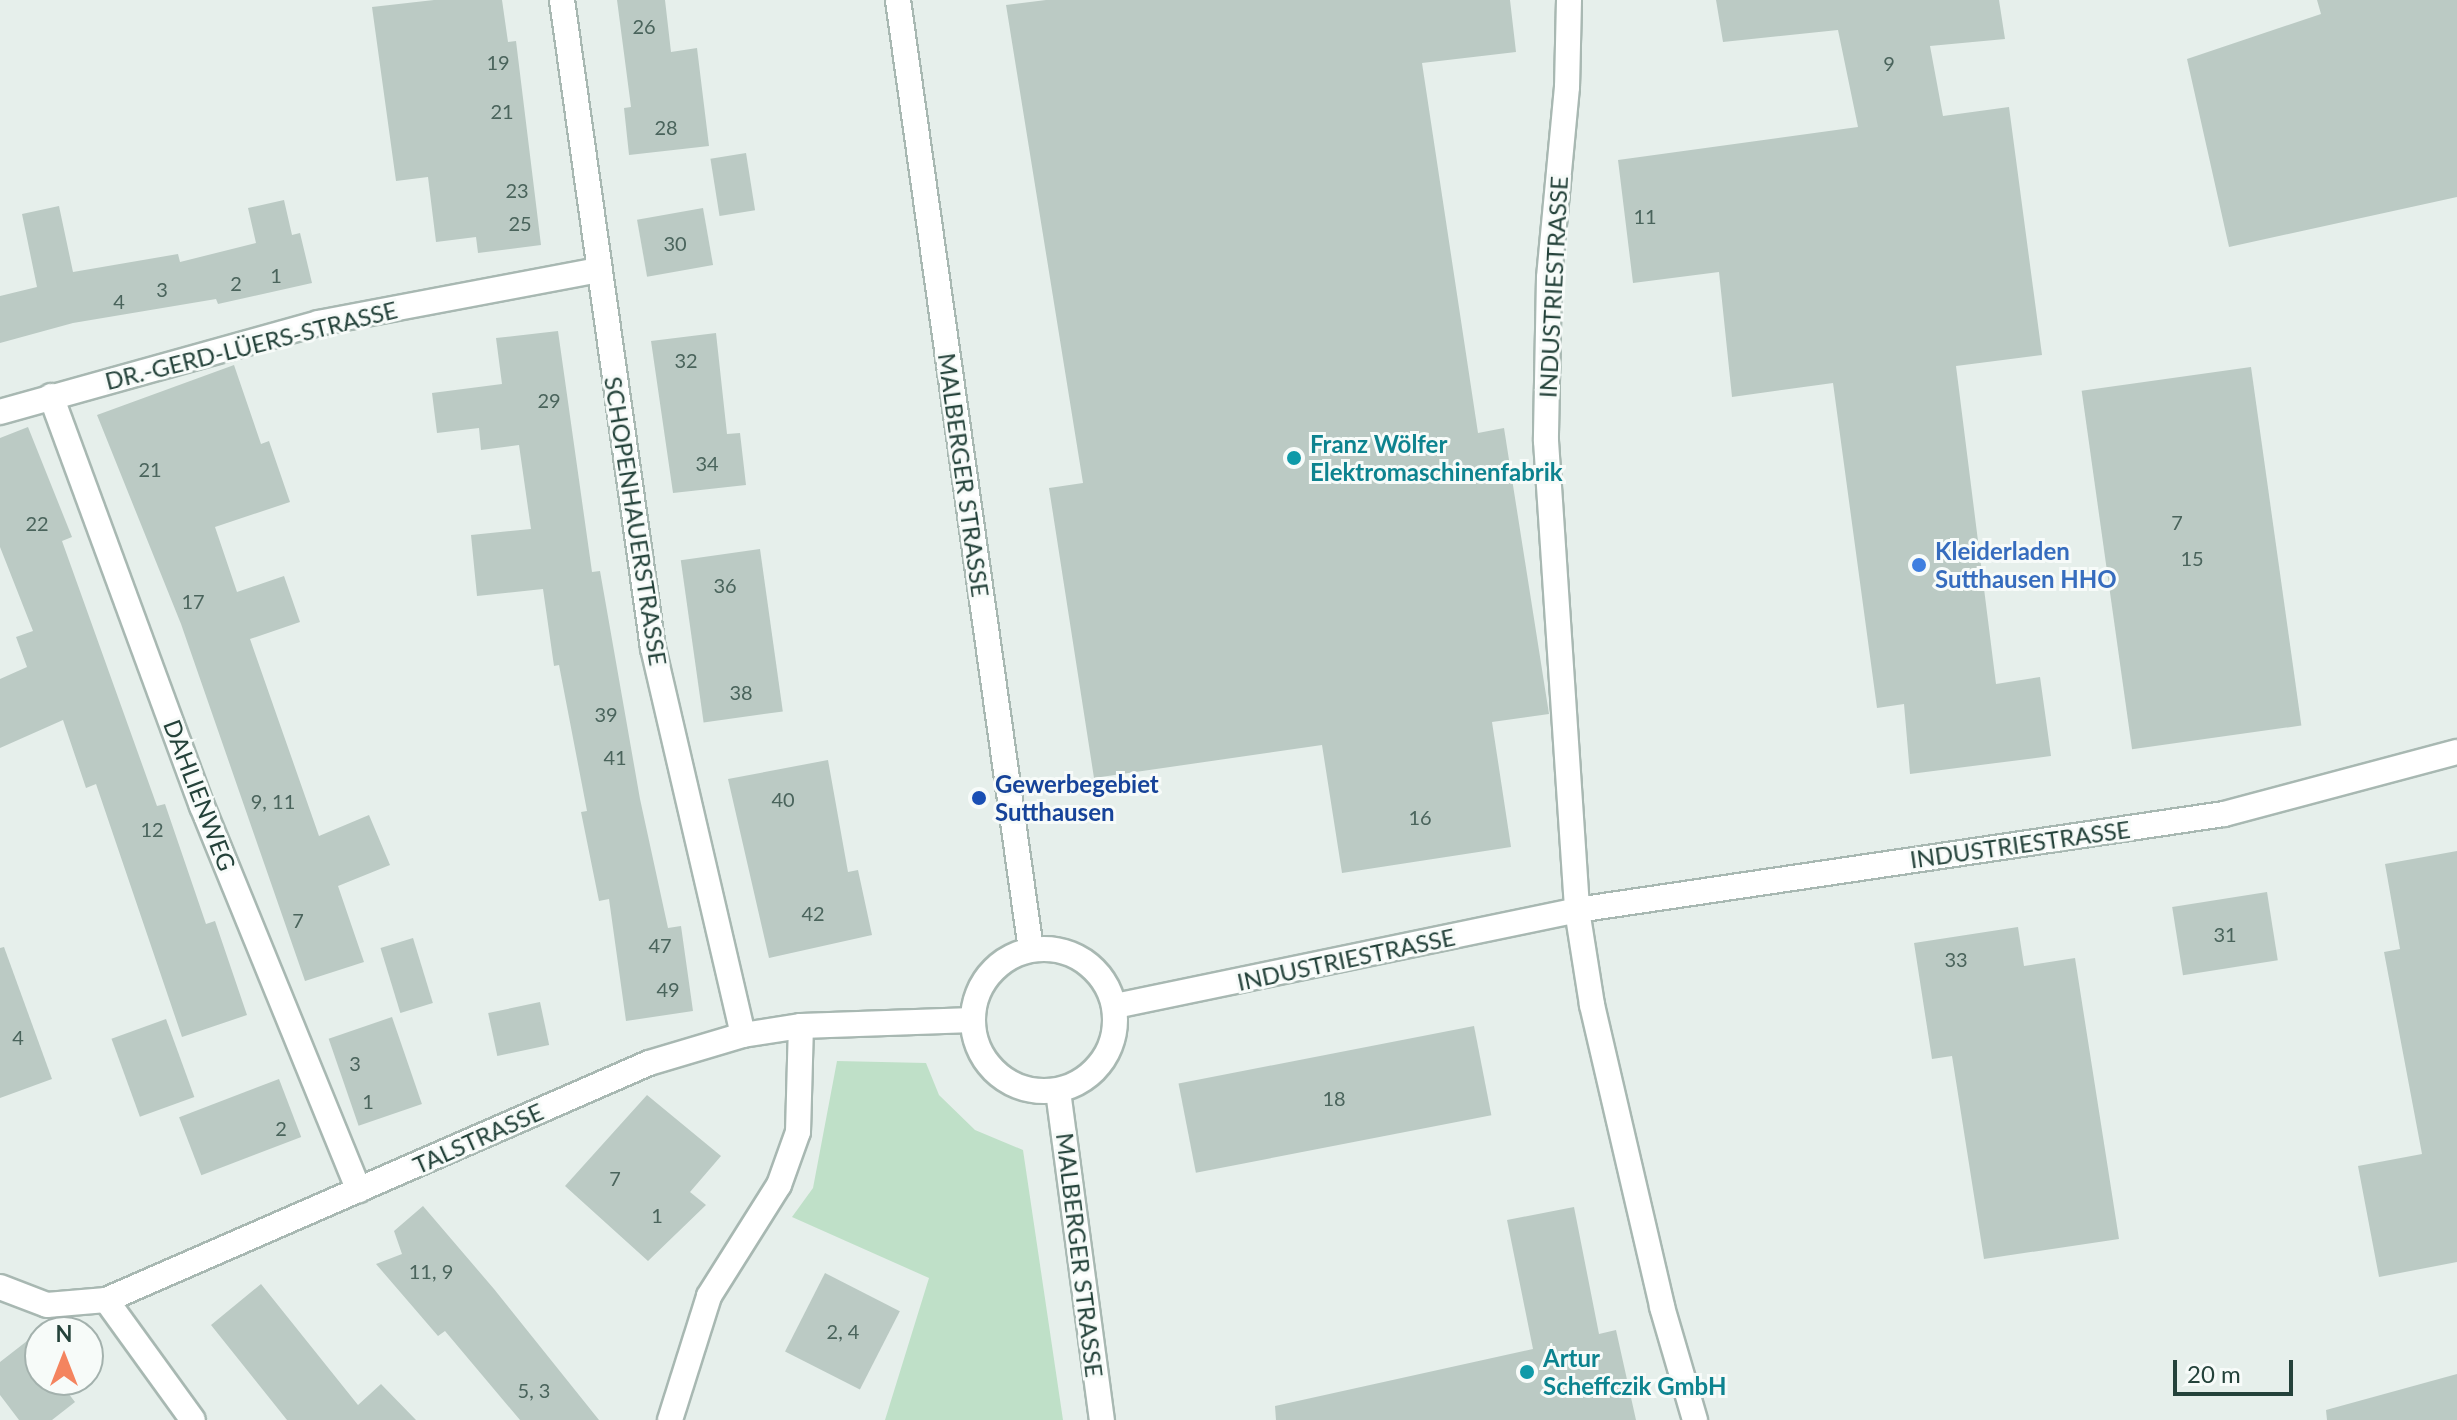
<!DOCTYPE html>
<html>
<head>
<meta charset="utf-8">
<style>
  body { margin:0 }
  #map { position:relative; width:2457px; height:1420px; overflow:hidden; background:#e6efeb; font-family:Lato,sans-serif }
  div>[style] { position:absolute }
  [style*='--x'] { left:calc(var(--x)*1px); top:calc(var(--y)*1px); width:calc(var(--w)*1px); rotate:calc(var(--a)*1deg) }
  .green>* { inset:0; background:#bfe0c8 }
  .building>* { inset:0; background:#bbcac4; transform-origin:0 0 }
  .roads { filter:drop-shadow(2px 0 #a8b8b2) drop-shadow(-2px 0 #a8b8b2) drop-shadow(0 2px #a8b8b2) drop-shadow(0 -2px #a8b8b2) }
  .minor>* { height:24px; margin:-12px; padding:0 12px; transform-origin:12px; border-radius:12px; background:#fff }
  .minor>.ring { margin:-12px; padding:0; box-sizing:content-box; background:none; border:24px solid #fff; border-radius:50% }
  .dots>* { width:22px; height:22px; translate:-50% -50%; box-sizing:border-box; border:4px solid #f7fbf9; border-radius:50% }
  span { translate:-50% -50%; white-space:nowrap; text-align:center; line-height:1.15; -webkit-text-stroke:6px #f7fbf9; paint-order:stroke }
  .number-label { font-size:20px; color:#4a645c }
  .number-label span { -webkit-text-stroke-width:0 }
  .street-label { font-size:24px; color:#24423a }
  .culture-label { font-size:24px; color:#0d838f; font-weight:700 }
  .left { translate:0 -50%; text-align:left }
  .shop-label { font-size:24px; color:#366cbe; font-weight:700 }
  .transit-label { font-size:24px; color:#164399; font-weight:700 }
  .north { position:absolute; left:24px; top:1316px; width:80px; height:80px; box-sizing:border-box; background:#f7fbf9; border:2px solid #a3b1ad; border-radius:50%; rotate:0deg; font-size:22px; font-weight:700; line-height:32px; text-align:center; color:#24423a }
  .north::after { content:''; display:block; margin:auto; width:28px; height:36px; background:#f4845f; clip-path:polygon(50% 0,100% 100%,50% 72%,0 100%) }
  .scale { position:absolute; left:2173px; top:1360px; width:120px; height:36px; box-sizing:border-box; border:4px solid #24423a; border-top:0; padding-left:10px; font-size:24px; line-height:28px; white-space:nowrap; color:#24423a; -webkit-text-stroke:6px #f7fbf9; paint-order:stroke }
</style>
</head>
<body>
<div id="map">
  <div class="green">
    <i style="clip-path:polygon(837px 1061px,926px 1063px,939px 1095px,975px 1130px,1023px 1150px,1063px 1420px,885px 1420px,929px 1278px,792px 1217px,813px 1188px)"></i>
  </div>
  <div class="building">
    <i style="clip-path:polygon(434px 0,502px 0,508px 42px,516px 41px,541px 245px,478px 253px,476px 237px,436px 242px,428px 177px,396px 181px,372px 7px)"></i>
    <i style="clip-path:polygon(617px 0,665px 0,671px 52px,697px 48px,709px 146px,629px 155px,624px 108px,631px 107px)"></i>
    <i style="clip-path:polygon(1046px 0,1510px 0,1516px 52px,1422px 63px,1478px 433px,1504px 428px,1549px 714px,1492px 722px,1511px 847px,1342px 873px,1322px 745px,1094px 778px,1049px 488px,1083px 483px,1006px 5px)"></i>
    <i style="clip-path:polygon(1716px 0,1999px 0,2005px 39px,1930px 46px,1943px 116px,2009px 107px,2042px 355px,1956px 366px,1996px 684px,2040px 677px,2051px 756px,1910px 774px,1904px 704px,1877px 708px,1833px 383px,1732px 397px,1719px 272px,1633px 283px,1618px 160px,1858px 127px,1838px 30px,1723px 42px)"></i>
    <i style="clip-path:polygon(2317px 0,2457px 0,2457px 197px,2229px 247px,2187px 59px,2321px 14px)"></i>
    <i style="left:746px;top:153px;width:58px;height:36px;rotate:81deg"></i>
    <i style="clip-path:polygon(284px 200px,292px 235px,300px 233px,312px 283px,218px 304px,216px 299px,73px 323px,0 343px,0 296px,37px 287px,22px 214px,59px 206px,73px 272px,178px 254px,180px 262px,256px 243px,248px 208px)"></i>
    <i style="left:703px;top:208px;width:58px;height:67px;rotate:80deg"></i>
    <i style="clip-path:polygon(558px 331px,592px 572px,600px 571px,640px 799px,668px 928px,681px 926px,693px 1011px,626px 1021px,609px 899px,599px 901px,581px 812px,587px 811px,559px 665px,554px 666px,543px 589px,477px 596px,471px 535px,531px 529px,519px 445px,481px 450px,479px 428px,437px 433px,432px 393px,502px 384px,496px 338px)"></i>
    <i style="clip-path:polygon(716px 333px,727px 434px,740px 433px,746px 485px,673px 493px,651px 341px)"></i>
    <i style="clip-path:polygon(234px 365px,261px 444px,269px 441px,290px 502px,215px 527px,237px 592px,284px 576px,300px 622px,250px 639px,319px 836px,369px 815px,390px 865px,338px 886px,364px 962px,305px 981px,181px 624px,97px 415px)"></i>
    <i style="left:2251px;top:367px;width:362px;height:171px;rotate:82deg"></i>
    <i style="clip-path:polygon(28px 427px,72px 537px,62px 541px,157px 806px,165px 804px,206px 924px,215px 921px,247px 1015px,182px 1037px,96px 784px,86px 788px,63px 720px,0 748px,0 679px,27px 667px,16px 637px,33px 631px,0 547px,0 438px)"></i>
    <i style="left:760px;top:549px;width:164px;height:80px;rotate:82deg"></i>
    <i style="clip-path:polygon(828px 760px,848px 872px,858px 870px,872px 935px,769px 958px,728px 779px)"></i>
    <i style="clip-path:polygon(2457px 851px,2457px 1262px,2379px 1277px,2358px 1166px,2422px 1154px,2384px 952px,2400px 949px,2385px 864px)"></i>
    <i style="left:2267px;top:892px;width:69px;height:96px;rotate:81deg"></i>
    <i style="clip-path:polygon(2018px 927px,2024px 966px,2075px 958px,2119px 1239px,1984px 1259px,1952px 1056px,1932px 1059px,1914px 943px)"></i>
    <i style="left:413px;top:938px;width:68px;height:34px;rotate:73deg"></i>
    <i style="clip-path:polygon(4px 947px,52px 1079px,0 1098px,0 948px)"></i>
    <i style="left:540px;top:1002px;width:44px;height:53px;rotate:78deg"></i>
    <i style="left:392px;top:1017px;width:92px;height:67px;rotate:71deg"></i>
    <i style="left:166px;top:1019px;width:83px;height:58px;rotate:70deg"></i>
    <i style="left:1474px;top:1026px;width:91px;height:301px;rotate:79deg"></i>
    <i style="left:279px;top:1079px;width:62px;height:107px;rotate:69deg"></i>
    <i style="clip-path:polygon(647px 1095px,721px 1156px,690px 1192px,706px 1205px,648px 1261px,565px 1186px)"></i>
    <i style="clip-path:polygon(423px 1206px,494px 1289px,599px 1420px,520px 1420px,445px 1331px,438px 1336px,376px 1264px,402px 1254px,394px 1231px)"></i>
    <i style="clip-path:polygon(1574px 1207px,1599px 1334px,1616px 1330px,1636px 1420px,1276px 1420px,1275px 1406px,1533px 1349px,1507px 1220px)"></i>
    <i style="left:825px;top:1273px;width:84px;height:88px;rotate:27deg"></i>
    <i style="clip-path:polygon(261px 1284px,358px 1405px,381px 1384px,416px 1420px,287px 1420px,211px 1325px)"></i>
    <i style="clip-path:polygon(27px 1341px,40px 1357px,40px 1380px,58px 1380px,75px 1402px,52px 1420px,19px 1420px,0 1395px,0 1362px)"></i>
    <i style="clip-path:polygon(2457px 1374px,2457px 1420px,2327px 1420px,2326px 1410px)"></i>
  </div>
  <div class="roads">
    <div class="minor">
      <i style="--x:562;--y:0;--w:654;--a:82.01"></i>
      <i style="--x:653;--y:648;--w:397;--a:76.9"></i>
      <i style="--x:898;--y:0;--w:959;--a:82.03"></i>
      <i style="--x:1569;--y:0;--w:87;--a:91.3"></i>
      <i style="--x:1567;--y:87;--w:192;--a:95.4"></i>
      <i style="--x:1549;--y:278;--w:163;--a:91.1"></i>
      <i style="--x:1546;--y:441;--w:470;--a:86.2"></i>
      <i style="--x:1577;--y:910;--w:96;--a:81"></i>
      <i style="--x:1592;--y:1005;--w:310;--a:76.9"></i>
      <i style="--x:1662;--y:1307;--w:118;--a:73.7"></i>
      <i style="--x:51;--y:396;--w:437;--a:69.8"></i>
      <i style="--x:202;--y:806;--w:415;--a:67.8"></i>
      <i style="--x:0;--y:412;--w:330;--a:-15.6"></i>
      <i style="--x:318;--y:323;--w:285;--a:-10.7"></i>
      <i class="ring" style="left:973px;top:949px;width:118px;height:118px"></i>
      <i style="--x:1115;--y:1006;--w:472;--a:-11.7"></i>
      <i style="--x:1577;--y:910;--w:654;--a:-8.44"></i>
      <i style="--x:2224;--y:814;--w:241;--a:-14.9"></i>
      <i style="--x:1058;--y:1091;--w:332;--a:82.4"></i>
      <i style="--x:0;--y:1287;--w:50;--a:21"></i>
      <i style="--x:47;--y:1305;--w:59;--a:-4.8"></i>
      <i style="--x:106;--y:1300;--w:592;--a:-23.58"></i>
      <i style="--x:649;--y:1063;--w:98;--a:-16.6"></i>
      <i style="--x:743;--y:1035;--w:59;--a:-8.8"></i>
      <i style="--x:801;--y:1026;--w:172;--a:-2"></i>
      <i style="--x:106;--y:1300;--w:148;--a:54.1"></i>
      <i style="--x:670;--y:1420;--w:130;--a:-72.5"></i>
      <i style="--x:709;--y:1296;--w:131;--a:-57.8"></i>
      <i style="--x:779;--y:1185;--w:56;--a:-70.3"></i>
      <i style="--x:798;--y:1132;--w:106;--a:-88.4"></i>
    </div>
  </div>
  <div class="dots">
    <i style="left:1294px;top:458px;background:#0f9aa8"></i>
    <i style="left:1919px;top:565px;background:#3f7fe0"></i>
    <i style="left:979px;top:798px;background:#1a4fb4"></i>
    <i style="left:1527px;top:1372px;background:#0f9aa8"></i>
  </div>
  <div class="number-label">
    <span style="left:644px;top:26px">26</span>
    <span style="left:498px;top:62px">19</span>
    <span style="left:1889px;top:63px">9</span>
    <span style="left:502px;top:111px">21</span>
    <span style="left:666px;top:127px">28</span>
    <span style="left:517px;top:190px">23</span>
    <span style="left:1645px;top:216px">11</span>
    <span style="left:520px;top:223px">25</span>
    <span style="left:675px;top:243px">30</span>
    <span style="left:276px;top:275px">1</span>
    <span style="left:236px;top:283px">2</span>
    <span style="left:162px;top:289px">3</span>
    <span style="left:119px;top:301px">4</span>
    <span style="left:686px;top:360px">32</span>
    <span style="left:549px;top:400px">29</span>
    <span style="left:707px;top:463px">34</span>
    <span style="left:150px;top:469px">21</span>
    <span style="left:2177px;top:522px">7</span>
    <span style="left:37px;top:523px">22</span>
    <span style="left:2192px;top:558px">15</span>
    <span style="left:725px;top:585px">36</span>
    <span style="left:193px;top:601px">17</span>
    <span style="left:741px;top:692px">38</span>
    <span style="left:606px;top:714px">39</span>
    <span style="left:615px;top:757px">41</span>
    <span style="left:783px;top:799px">40</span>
    <span style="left:273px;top:801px">9, 11</span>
    <span style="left:1420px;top:817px">16</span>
    <span style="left:152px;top:829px">12</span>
    <span style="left:813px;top:913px">42</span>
    <span style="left:298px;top:920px">7</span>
    <span style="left:2225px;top:934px">31</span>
    <span style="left:660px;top:945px">47</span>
    <span style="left:1956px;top:959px">33</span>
    <span style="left:668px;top:989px">49</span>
    <span style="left:18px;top:1037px">4</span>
    <span style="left:355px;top:1063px">3</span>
    <span style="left:1334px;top:1098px">18</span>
    <span style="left:368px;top:1101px">1</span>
    <span style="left:281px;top:1128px">2</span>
    <span style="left:615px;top:1178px">7</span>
    <span style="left:657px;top:1215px">1</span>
    <span style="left:431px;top:1271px">11, 9</span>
    <span style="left:843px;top:1331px">2, 4</span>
    <span style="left:534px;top:1390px">5, 3</span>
  </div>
  <div class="street-label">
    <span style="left:1553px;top:287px;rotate:-87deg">INDUSTRIESTRASSE</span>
    <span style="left:251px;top:345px;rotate:-14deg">DR.-GERD-LÜERS-STRASSE</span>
    <span style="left:964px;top:475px;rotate:82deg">MALBERGER STRASSE</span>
    <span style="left:636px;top:521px;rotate:81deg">SCHOPENHAUERSTRASSE</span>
    <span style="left:200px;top:795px;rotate:69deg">DAHLIENWEG</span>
    <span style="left:2020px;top:844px;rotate:-8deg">INDUSTRIESTRASSE</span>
    <span style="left:1346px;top:959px;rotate:-12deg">INDUSTRIESTRASSE</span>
    <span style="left:478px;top:1138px;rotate:-24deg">TALSTRASSE</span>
    <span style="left:1080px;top:1255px;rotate:83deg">MALBERGER STRASSE</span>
  </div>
  <div class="culture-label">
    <span class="left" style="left:1310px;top:458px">Franz Wölfer<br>Elektromaschinenfabrik</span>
    <span class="left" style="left:1543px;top:1372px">Artur<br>Scheffczik GmbH</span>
  </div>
  <div class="shop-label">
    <span class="left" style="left:1935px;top:565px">Kleiderladen<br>Sutthausen HHO</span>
  </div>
  <div class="transit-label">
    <span class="left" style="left:995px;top:798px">Gewerbegebiet<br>Sutthausen</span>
  </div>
  <div class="north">N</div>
  <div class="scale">20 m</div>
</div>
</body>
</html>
